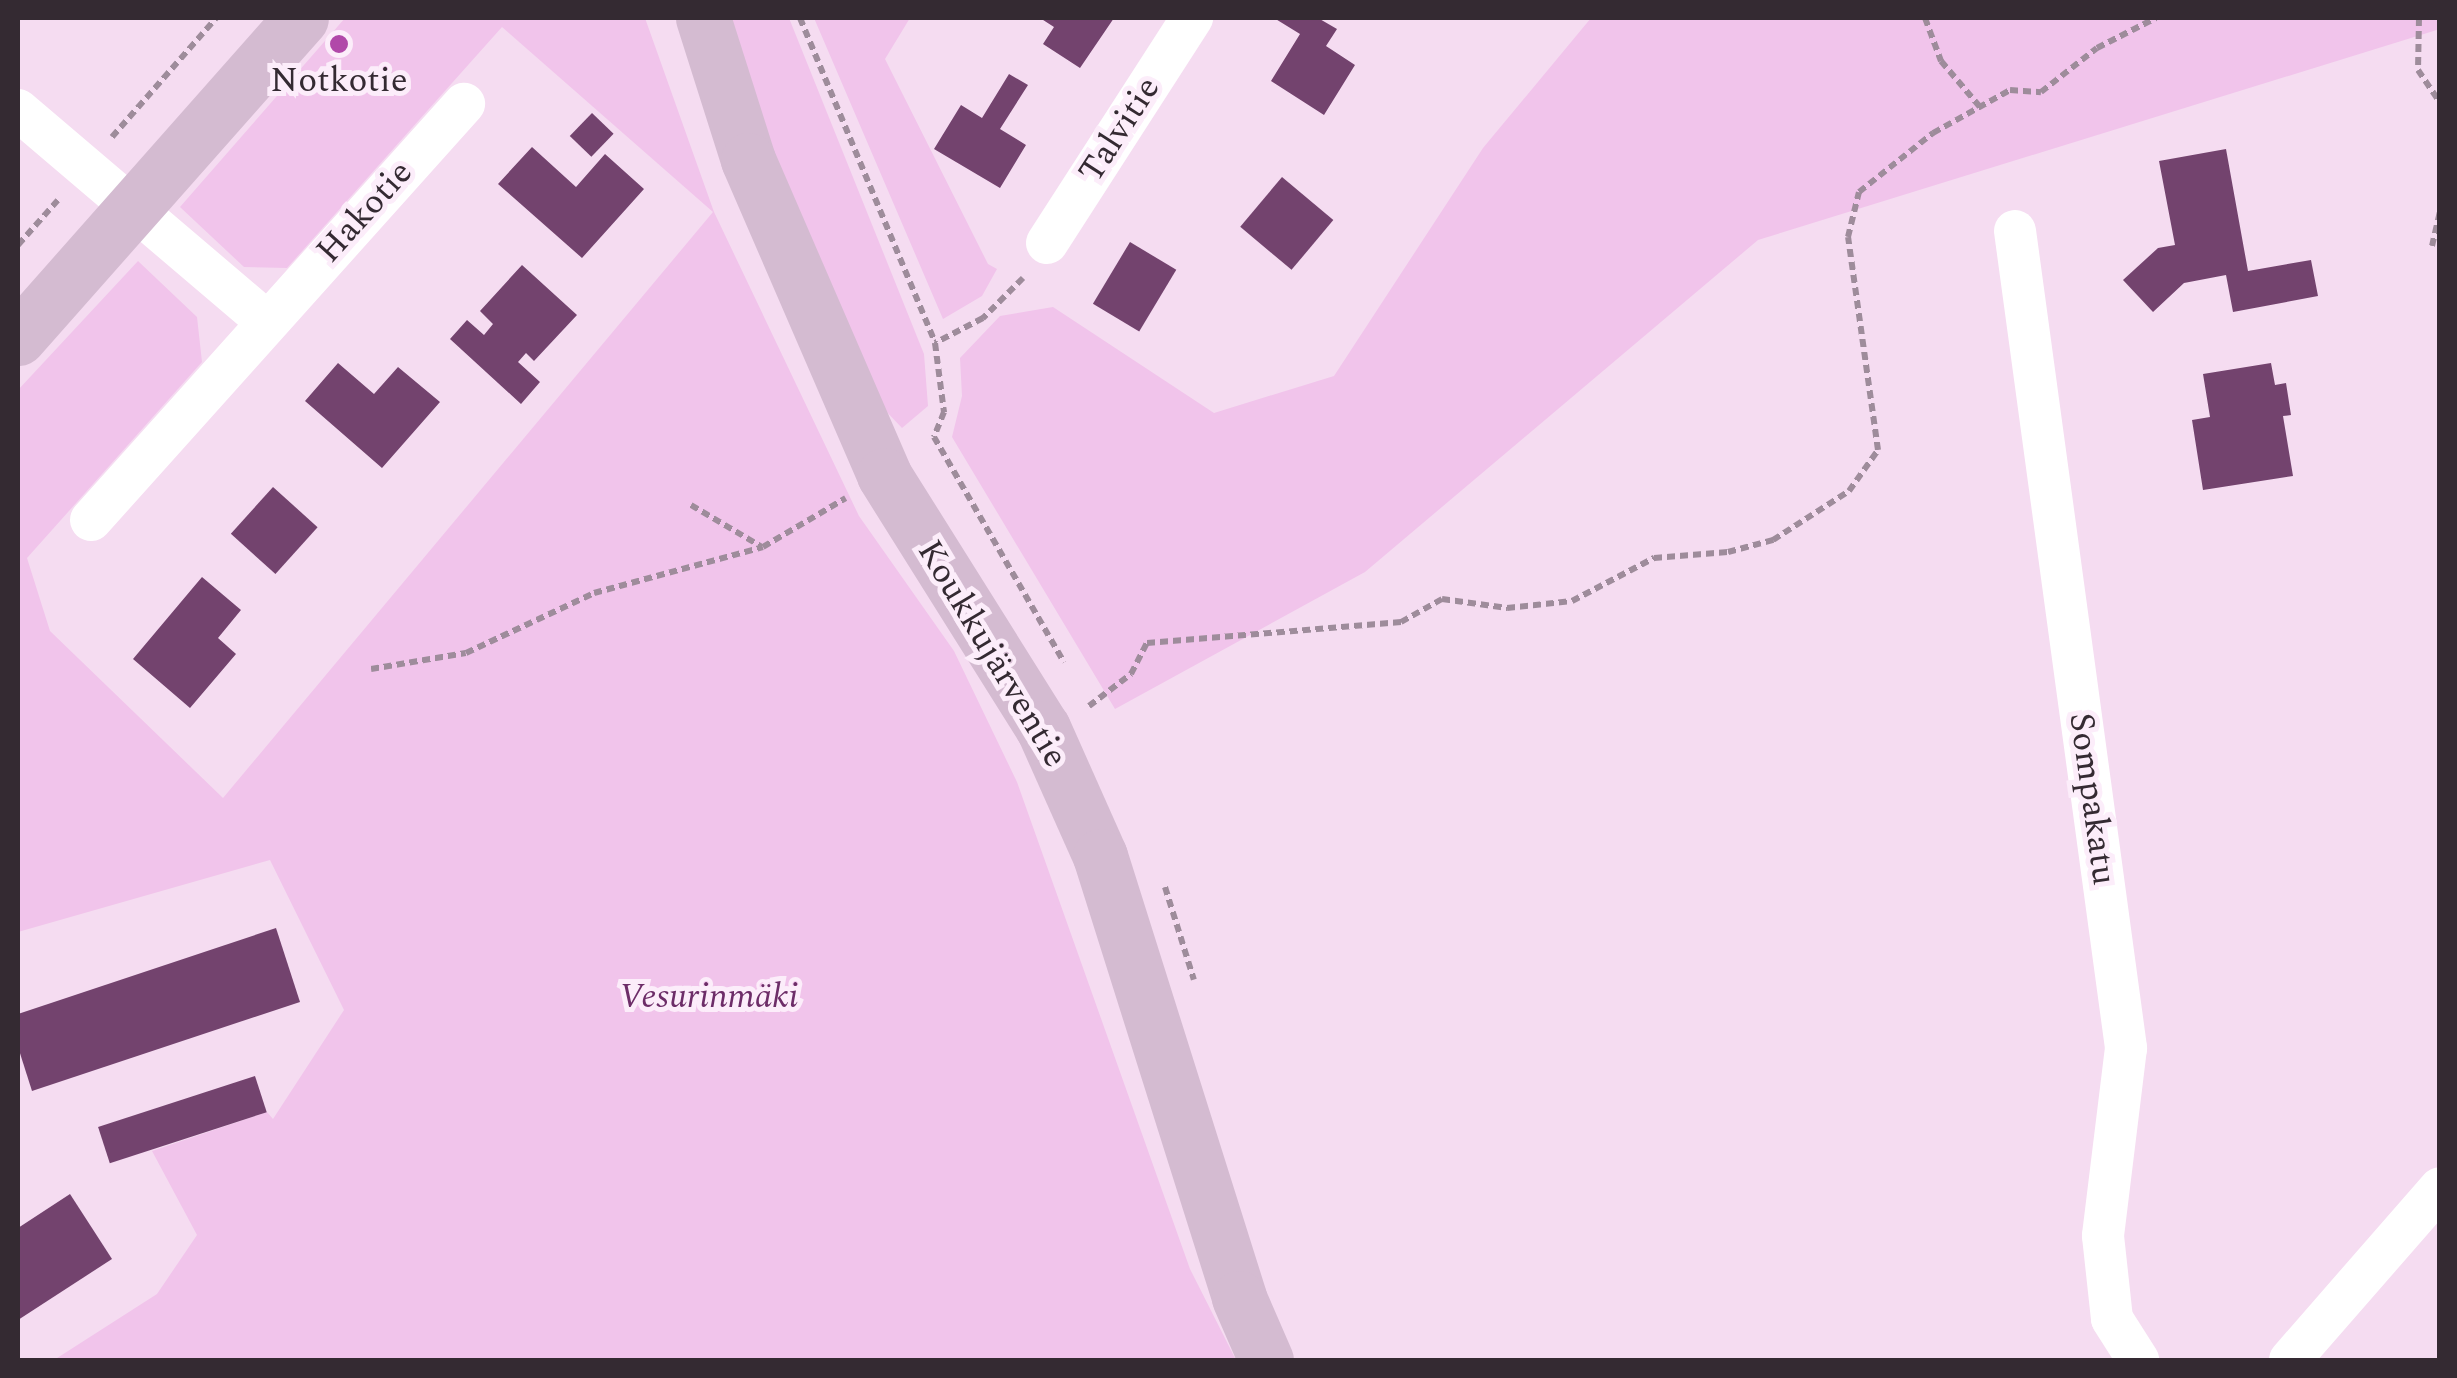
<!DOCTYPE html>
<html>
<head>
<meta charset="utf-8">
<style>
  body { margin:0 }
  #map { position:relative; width:2457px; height:1378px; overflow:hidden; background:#f5dcf1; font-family:Spectral,serif }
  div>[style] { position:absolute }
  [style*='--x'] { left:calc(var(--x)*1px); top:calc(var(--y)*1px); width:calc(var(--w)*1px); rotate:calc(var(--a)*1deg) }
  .green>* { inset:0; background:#f1c4eb }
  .building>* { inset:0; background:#73436e; transform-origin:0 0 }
  .path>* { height:6px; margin-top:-3px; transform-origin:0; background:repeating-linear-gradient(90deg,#9e8c9b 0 8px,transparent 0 13px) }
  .street>* { height:42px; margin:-21px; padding:0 21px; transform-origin:21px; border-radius:21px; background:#fff }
  .secondary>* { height:55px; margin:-27.5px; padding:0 27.5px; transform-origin:27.5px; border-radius:27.5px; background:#d4bbd1 }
  .dots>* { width:28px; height:28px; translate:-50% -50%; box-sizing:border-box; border:5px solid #fcedfa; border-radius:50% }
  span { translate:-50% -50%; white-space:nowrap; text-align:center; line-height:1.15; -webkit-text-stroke:10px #fcedfa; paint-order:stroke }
  .poi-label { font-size:35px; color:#342a32 }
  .street-label { font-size:35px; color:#342a32 }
  .park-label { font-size:35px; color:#6d2d68; font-style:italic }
  .frame { position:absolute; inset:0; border:20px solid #342a32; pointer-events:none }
</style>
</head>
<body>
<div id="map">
  <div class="green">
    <i style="clip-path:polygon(345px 18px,645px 18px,714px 212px,859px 516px,954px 651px,1017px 782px,1190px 1269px,1236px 1360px,54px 1360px,157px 1294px,197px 1235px,152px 1151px,267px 1112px,273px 1119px,344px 1010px,270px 860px,18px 932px,18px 390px,138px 261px,197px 317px,202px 362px,27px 558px,50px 631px,223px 798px,713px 212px,502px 27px,287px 268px,244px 267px,180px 207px)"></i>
    <i style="clip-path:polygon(727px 18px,789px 18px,924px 354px,928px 406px,902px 428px,882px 407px,758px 118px)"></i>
    <i style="clip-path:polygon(814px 18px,910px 18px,885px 59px,988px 264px,997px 269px,982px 296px,943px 319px)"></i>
    <i style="clip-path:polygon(1591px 18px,2439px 18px,2440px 29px,1758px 240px,1365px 572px,1115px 709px,952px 437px,962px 396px,960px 358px,1000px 316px,1053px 307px,1214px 413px,1334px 376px,1483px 148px)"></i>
  </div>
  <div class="building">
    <i style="clip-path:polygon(1040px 18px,1114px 18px,1080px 68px,1043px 44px,1054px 27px)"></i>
    <i style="clip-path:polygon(1274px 18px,1318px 18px,1337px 29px,1326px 46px,1355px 65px,1324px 115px,1271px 81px,1300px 34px)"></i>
    <i style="clip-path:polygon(1009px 74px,1028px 85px,1000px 129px,1026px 145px,1000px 188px,934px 149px,961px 105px,982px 118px)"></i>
    <i style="left:592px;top:113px;width:30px;height:32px;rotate:44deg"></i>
    <i style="clip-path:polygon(532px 147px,576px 187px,605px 154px,644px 189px,582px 258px,498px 184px)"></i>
    <i style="clip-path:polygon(2226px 149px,2248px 271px,2311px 260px,2318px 296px,2233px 312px,2226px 275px,2184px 283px,2153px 312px,2123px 280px,2158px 248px,2175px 245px,2159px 161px)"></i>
    <i style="left:1282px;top:177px;width:67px;height:65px;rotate:40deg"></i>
    <i style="left:1130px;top:242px;width:54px;height:72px;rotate:31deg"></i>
    <i style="clip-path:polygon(522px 265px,577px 315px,534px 361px,526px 353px,518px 362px,540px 382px,521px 404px,450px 339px,467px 320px,484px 335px,493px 324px,480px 311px)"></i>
    <i style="clip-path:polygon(338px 363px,374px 394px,398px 367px,440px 402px,382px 468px,305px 401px)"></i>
    <i style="clip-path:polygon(2271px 363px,2275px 385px,2286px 383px,2291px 415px,2283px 416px,2293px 476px,2203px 490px,2192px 420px,2210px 417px,2203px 374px)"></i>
    <i style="left:273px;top:487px;width:60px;height:63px;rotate:42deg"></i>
    <i style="clip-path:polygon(202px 577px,241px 610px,218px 638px,236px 654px,190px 708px,133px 659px)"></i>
    <i style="clip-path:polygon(276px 928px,300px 1002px,32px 1091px,18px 1047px,18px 1014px)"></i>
    <i style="left:255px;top:1076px;width:38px;height:165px;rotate:72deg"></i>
    <i style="clip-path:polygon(70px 1194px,112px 1259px,18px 1320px,18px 1228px)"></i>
  </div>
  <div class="path">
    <i style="--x:800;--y:18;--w:352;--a:67.4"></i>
    <i style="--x:1925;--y:18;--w:46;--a:69.6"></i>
    <i style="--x:1941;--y:61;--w:60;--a:49.7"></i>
    <i style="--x:2419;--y:18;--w:52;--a:91.1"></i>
    <i style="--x:2418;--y:70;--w:40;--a:56"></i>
    <i style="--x:112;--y:137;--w:158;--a:-48.8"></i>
    <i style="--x:18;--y:245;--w:60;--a:-48.4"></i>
    <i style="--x:2432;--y:246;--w:35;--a:-77"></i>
    <i style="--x:1023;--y:278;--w:57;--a:135"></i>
    <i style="--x:983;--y:318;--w:54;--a:152.5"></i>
    <i style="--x:935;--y:343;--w:70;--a:82.6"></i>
    <i style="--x:944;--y:412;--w:27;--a:112"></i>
    <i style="--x:934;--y:437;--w:260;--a:60"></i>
    <i style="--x:691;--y:505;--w:82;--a:30.6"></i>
    <i style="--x:371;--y:669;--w:96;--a:-9.6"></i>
    <i style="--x:466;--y:653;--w:141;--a:-25.1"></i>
    <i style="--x:594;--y:593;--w:175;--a:-15.2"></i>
    <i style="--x:763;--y:547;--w:96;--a:-30.6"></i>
    <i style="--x:1089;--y:706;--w:53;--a:-37.3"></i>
    <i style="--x:1131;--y:674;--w:35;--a:-63"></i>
    <i style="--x:1147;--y:643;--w:255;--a:-4.7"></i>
    <i style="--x:1401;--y:622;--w:47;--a:-29.3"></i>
    <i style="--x:1442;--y:599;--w:66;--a:7.9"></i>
    <i style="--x:1507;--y:608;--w:65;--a:-6.1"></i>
    <i style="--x:1572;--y:601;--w:93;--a:-27.7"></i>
    <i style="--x:1654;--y:558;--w:74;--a:-4.6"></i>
    <i style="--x:1728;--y:552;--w:47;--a:-14.9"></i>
    <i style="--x:1773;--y:540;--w:90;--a:-32.8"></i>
    <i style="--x:1849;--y:491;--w:50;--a:-54.7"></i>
    <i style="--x:1878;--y:450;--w:215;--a:-98"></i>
    <i style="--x:1848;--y:237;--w:46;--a:-76.3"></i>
    <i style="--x:1859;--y:192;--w:95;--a:-38.6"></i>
    <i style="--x:1933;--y:133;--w:88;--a:-29.2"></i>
    <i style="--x:2010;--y:90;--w:31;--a:4"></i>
    <i style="--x:2041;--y:92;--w:71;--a:-38.2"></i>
    <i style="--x:2097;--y:48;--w:66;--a:-27"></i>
    <i style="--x:1165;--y:887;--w:97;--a:72.7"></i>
  </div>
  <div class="street">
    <i style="--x:18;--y:110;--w:326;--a:40.4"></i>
    <i style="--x:2015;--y:231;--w:825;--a:82.26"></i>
    <i style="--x:2126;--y:1048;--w:189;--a:97"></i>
    <i style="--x:2103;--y:1236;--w:83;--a:83.8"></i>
    <i style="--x:2112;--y:1319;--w:49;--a:57.6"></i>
    <i style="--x:1047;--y:243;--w:268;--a:-57.2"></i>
    <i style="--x:91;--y:520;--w:559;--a:-48.12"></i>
    <i style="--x:2290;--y:1360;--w:228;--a:-48.9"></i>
  </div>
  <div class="secondary">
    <i style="--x:703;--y:18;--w:149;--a:72.4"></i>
    <i style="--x:748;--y:160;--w:343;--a:66.6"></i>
    <i style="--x:884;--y:475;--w:299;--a:57.9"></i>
    <i style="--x:1043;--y:728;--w:140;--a:66"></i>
    <i style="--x:1100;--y:856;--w:463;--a:72.5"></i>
    <i style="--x:1239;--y:1298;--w:68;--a:66.5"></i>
    <i style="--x:18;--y:338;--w:427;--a:-48.5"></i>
  </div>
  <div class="dots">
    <i style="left:339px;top:44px;background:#b148a9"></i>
  </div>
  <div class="poi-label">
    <span style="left:339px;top:81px">Notkotie</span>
  </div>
  <div class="street-label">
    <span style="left:1120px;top:130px;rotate:-57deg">Talvitie</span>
    <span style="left:365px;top:212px;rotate:-48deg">Hakotie</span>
    <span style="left:992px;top:654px;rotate:59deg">Koukkujärventie</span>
    <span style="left:2092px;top:799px;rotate:82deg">Sompakatu</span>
  </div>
  <div class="park-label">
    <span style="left:709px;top:997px">Vesurinmäki</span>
  </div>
  <div class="frame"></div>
</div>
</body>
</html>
